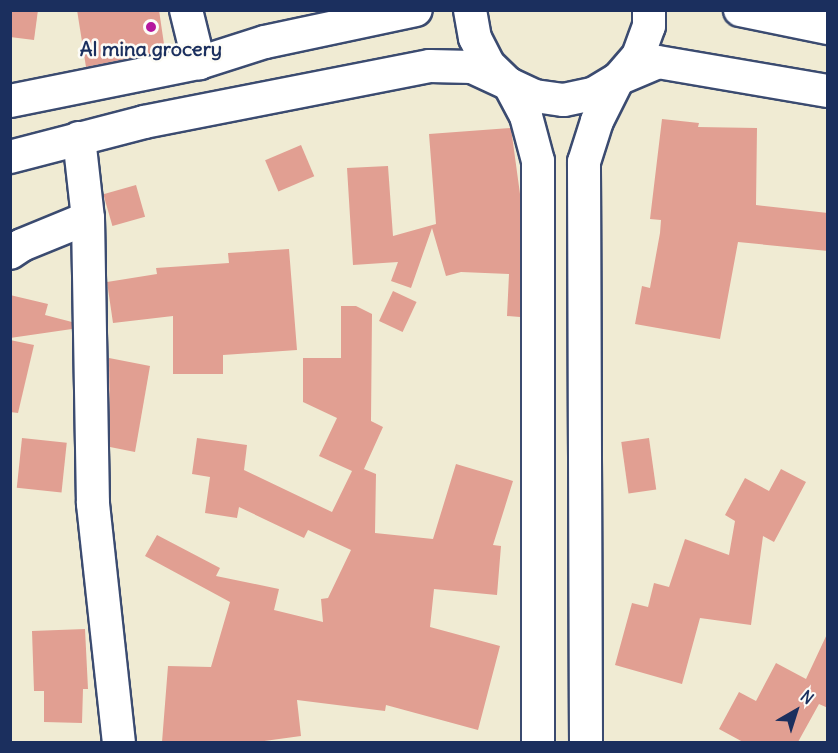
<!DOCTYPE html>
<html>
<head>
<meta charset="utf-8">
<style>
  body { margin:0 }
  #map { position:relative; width:838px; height:753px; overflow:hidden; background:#f0ebd3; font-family:Delius,sans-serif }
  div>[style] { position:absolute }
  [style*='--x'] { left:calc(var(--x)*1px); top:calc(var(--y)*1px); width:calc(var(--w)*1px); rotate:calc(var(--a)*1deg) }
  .building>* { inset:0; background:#e19f92; transform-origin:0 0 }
  .roads { filter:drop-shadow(2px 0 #3b4b70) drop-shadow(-2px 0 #3b4b70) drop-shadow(0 2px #3b4b70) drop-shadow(0 -2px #3b4b70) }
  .minor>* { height:32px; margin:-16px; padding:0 16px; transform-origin:16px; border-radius:16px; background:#fff }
  .dots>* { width:16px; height:16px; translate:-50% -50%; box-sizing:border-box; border:3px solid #fdfcf7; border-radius:50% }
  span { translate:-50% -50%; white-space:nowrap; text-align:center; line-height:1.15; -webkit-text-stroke:5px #fdfcf7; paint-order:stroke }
  .poi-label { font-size:20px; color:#1b2f5e; font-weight:700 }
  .frame { position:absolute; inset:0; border:12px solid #1b2f5e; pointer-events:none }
  .north { position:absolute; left:766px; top:681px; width:60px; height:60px; -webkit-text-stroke:4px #fdfcf7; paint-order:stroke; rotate:39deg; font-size:16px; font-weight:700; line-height:24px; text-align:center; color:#1b2f5e }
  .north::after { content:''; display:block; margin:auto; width:21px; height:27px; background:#1b2f5e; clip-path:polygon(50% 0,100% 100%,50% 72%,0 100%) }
</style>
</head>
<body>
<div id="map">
  <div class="building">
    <i style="clip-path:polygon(10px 10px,38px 10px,34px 40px,10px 37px)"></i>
    <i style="clip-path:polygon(77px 10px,159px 10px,165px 51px,86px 67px)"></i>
    <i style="clip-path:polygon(662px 119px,699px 123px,698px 127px,757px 128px,756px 205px,828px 213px,828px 251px,738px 242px,720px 339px,635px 324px,642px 286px,650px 288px,660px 233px,661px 220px,650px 219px)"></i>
    <i style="clip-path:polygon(511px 128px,520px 194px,520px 317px,507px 316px,509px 274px,461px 272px,446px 276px,432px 228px,411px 288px,391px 281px,398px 262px,353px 265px,347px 168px,388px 166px,393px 236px,436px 224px,429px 134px)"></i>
    <i style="left:301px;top:145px;width:34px;height:39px;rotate:67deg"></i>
    <i style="left:136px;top:185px;width:33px;height:34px;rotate:74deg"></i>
    <i style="clip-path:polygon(289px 249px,297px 350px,223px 355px,223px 374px,173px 374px,173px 316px,113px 323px,107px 282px,157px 274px,156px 268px,229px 263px,228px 253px)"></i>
    <i style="left:393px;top:291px;width:26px;height:33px;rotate:25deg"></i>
    <i style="clip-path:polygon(10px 295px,48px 304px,45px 315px,72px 322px,72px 329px,10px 338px)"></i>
    <i style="clip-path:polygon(341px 306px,356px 306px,372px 314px,371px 421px,383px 427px,364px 469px,376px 474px,375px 533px,433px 539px,456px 464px,513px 481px,493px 545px,501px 546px,497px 595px,434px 589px,430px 627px,500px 646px,478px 730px,386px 705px,385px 711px,297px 700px,301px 736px,257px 742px,162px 742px,168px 666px,211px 667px,230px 602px,145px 556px,157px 535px,220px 568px,216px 576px,279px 589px,274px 610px,323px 622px,321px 599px,328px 598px,351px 550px,308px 530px,304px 538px,239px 507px,237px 518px,205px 513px,210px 477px,192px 474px,197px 438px,247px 445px,244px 470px,332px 512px,352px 471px,319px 456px,337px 418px,303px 402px,303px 358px,341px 358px)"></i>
    <i style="clip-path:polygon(10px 340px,34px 345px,18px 413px,10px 412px)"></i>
    <i style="clip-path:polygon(109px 358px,150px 366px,135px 452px,110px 447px)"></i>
    <i style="left:22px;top:438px;width:45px;height:50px;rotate:6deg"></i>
    <i style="left:649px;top:438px;width:52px;height:28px;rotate:82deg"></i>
    <i style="clip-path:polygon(781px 469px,806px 482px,774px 542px,763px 536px,751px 625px,700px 618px,682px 684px,615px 665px,632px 603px,648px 607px,654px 583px,669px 587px,685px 539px,729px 555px,735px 521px,725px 515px,745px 478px,769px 491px)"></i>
    <i style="clip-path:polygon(85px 629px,88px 689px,83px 689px,82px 723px,44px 722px,44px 691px,34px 691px,32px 631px)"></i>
    <i style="clip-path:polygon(828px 632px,828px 708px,819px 704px,798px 742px,743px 742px,719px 729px,739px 692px,756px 701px,776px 663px,806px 679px)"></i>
  </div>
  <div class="roads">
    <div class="minor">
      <i style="--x:186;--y:10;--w:55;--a:76.2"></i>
      <i style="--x:470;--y:10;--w:28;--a:80"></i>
      <i style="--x:475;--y:38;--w:29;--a:63"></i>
      <i style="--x:488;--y:64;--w:29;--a:44"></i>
      <i style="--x:509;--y:84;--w:29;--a:25"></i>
      <i style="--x:535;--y:96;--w:29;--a:8"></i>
      <i style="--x:564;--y:100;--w:30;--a:-12"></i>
      <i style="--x:593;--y:94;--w:29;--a:-31"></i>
      <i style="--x:618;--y:79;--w:30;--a:-49"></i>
      <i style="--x:638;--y:56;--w:32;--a:-70"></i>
      <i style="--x:649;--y:26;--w:16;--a:-90"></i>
      <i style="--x:740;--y:10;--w:90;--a:11.6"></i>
      <i style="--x:10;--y:101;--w:193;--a:-11.4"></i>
      <i style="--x:199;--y:63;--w:69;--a:-17.7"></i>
      <i style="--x:265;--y:42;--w:154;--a:-12"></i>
      <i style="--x:79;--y:138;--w:81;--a:83.6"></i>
      <i style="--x:88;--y:218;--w:286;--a:89"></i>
      <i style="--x:93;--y:504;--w:239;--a:83.8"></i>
      <i style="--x:10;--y:157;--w:138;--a:-14.6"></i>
      <i style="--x:144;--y:122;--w:291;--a:-11.1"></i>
      <i style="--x:430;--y:66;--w:42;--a:1.4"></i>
      <i style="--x:472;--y:67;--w:41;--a:24.7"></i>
      <i style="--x:509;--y:84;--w:36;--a:62"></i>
      <i style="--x:526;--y:116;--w:47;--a:75.1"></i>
      <i style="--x:538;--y:161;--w:581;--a:90"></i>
      <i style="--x:10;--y:253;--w:14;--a:-34"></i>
      <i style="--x:22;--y:245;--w:71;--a:-22.2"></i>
      <i style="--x:586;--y:742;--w:580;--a:-90.2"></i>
      <i style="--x:584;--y:162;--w:43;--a:-72.4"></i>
      <i style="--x:597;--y:121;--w:47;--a:-63.4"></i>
      <i style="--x:618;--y:79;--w:43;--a:-23"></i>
      <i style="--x:658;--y:62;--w:172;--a:9.7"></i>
    </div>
  </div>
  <div class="dots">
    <i style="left:151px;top:27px;background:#b5179e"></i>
  </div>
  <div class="poi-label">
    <span style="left:151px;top:48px">Al mina grocery</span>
  </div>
  <div class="frame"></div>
  <div class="north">N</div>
</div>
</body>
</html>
